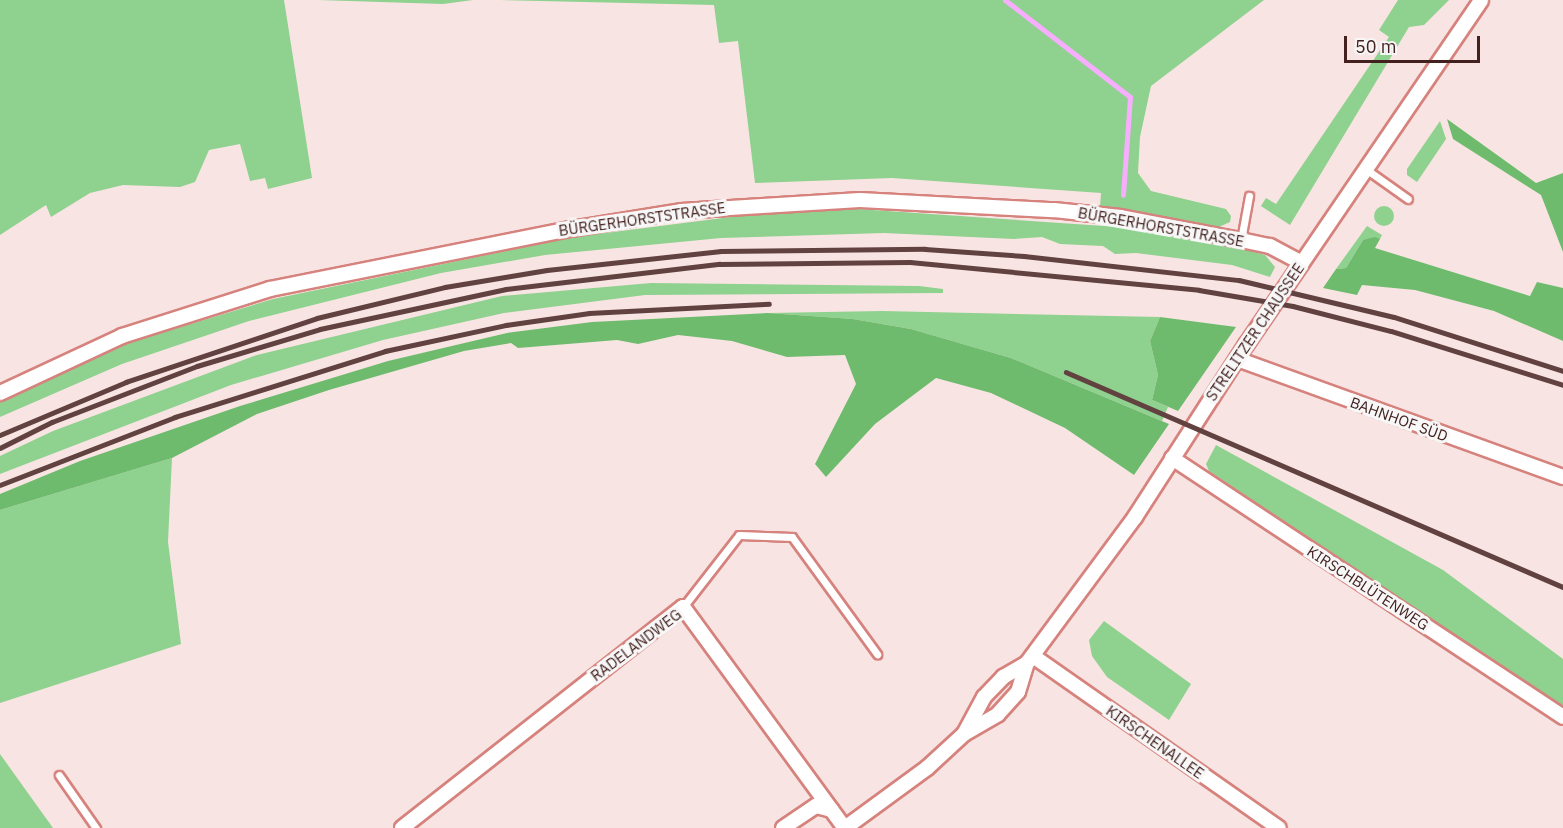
<!DOCTYPE html>
<html>
<head>
<meta charset="utf-8">
<style>
  body { margin:0 }
  #map { position:relative; width:1563px; height:828px; overflow:hidden; background:#f8e5e3; font-family:"IBM Plex Sans",sans-serif }
  div>[style] { position:absolute }
  [style*='--x'] { left:calc(var(--x)*1px); top:calc(var(--y)*1px); width:calc(var(--w)*1px); rotate:calc(var(--a)*1deg) }
  .green>* { inset:0; background:#8fd18e }
  .round { border-radius:50% }
  .forest>* { inset:0; background:#6fbb6e }
  .stream>* { height:5px; margin:-2.5px; padding:0 2.5px; transform-origin:2.5px; border-radius:2.5px; background:#f7aefe }
  .roads { filter:drop-shadow(2px 0 #d6827d) drop-shadow(-2px 0 #d6827d) drop-shadow(0 2px #d6827d) drop-shadow(0 -2px #d6827d) }
  .lane>* { height:7px; margin:-3.5px; padding:0 3.5px; transform-origin:3.5px; border-radius:3.5px; background:#fff }
  .street>* { height:14px; margin:-7px; padding:0 7px; transform-origin:7px; border-radius:7px; background:#fff }
  .rail>* { height:4.5px; margin:-2.25px; padding:0 2.25px; transform-origin:2.25px; border-radius:2.25px; background:#614240 }
  span { translate:-50% -50%; white-space:nowrap; text-align:center; line-height:1.15; -webkit-text-stroke:6px #f7f7f7; paint-order:stroke }
  .street-label { font-size:15px; color:#43211f }
  .scale { position:absolute; left:1344px; top:36px; width:136px; height:27px; box-sizing:border-box; border:3px solid #43211f; border-top:0; padding-left:8px; font-size:18px; line-height:21px; white-space:nowrap; color:#43211f; -webkit-text-stroke:4px #f7f7f7; paint-order:stroke }
</style>
</head>
<body>
<div id="map">
  <div class="green">
    <i style="clip-path:polygon(0 0,284px 0,312px 178px,268px 189px,265px 178px,250px 181px,240px 144px,209px 150px,195px 182px,180px 187px,123px 185px,90px 193px,51px 217px,46px 205px,0 235px)"></i>
    <i style="clip-path:polygon(318px 0,473px 0,443px 4px)"></i>
    <i style="clip-path:polygon(500px 0,1264px 0,1151px 86px,1140px 137px,1138px 173px,1151px 191px,1226px 209px,1231px 216px,1230px 222px,1219px 227px,1100px 207px,1101px 193px,892px 178px,755px 183px,738px 41px,719px 43px,714px 5px)"></i>
    <i style="clip-path:polygon(1398px 0,1449px 0,1424px 25px,1409px 27px,1290px 225px,1261px 206px,1266px 198px,1276px 204px,1389px 37px,1379px 30px)"></i>
    <i style="clip-path:polygon(1440px 121px,1446px 139px,1417px 182px,1407px 175px,1407px 169px)"></i>
    <i class="round" style="left:1374px;top:206px;width:20px;height:20px"></i>
    <i style="clip-path:polygon(858px 209px,1119px 227px,1240px 248px,1265px 255px,1275px 267px,1270px 277px,1232px 265px,1136px 253px,1115px 254px,1103px 246px,1060px 244px,1042px 237px,1014px 239px,884px 233px,721px 238px,545px 255px,441px 273px,249px 321px,122px 364px,0 417px,0 402px,124px 344px,273px 299px,574px 237px,762px 213px)"></i>
    <i style="clip-path:polygon(1367px 226px,1382px 235px,1380px 239px,1363px 240px,1346px 268px,1336px 269px)"></i>
    <i style="clip-path:polygon(651px 283px,919px 286px,943px 289px,943px 293px,645px 295px,504px 313px,383px 340px,231px 385px,0 474px,0 456px,53px 431px,257px 355px,502px 296px)"></i>
    <i style="clip-path:polygon(882px 311px,1160px 317px,1150px 341px,1158px 375px,1152px 400px,1168px 407px,1162px 421px,1011px 358px,911px 329px,853px 319px,768px 313px)"></i>
    <i style="clip-path:polygon(1216px 445px,1443px 570px,1563px 659px,1563px 708px,1209px 471px,1206px 464px)"></i>
    <i style="clip-path:polygon(172px 458px,168px 542px,181px 644px,0 703px,0 510px)"></i>
    <i style="clip-path:polygon(1104px 621px,1191px 684px,1169px 720px,1107px 677px,1092px 656px,1089px 640px)"></i>
    <i style="clip-path:polygon(0 754px,53px 828px,0 828px)"></i>
  </div>
  <div class="forest">
    <i style="clip-path:polygon(1447px 119px,1536px 183px,1563px 173px,1563px 252px,1541px 195px,1453px 139px)"></i>
    <i style="clip-path:polygon(1375px 237px,1380px 239px,1375px 248px,1530px 296px,1537px 282px,1563px 288px,1563px 341px,1494px 311px,1415px 290px,1362px 285px,1357px 295px,1323px 288px,1336px 269px,1346px 268px,1363px 240px)"></i>
    <i style="clip-path:polygon(768px 313px,853px 319px,911px 329px,1011px 358px,1169px 424px,1134px 475px,1065px 428px,991px 393px,936px 378px,875px 424px,826px 477px,815px 464px,856px 384px,845px 355px,787px 357px,732px 341px,678px 335px,638px 344px,617px 340px,518px 348px,511px 343px,464px 351px,329px 390px,257px 414px,172px 458px,0 510px,0 494px,80px 461px,240px 406px,388px 361px,507px 333px,592px 322px)"></i>
    <i style="clip-path:polygon(1160px 317px,1236px 327px,1178px 411px,1152px 400px,1158px 375px,1150px 341px)"></i>
  </div>
  <div class="stream">
    <i style="--x:1005;--y:0;--w:158;--a:37.8"></i>
    <i style="--x:1130;--y:97;--w:98;--a:94.1"></i>
  </div>
  <div class="roads">
    <div class="lane">
      <i style="--x:1367;--y:170;--w:50;--a:35.3"></i>
      <i style="--x:1241;--y:240;--w:45;--a:-79.7"></i>
      <i style="--x:683;--y:607;--w:91;--a:-52.1"></i>
      <i style="--x:739;--y:535;--w:53;--a:2.2"></i>
      <i style="--x:792;--y:537;--w:145;--a:54"></i>
      <i style="--x:59;--y:775;--w:65;--a:55.1"></i>
    </div>
    <div class="street">
      <i style="--x:1237;--y:359;--w:347;--a:19.9"></i>
      <i style="--x:0;--y:393;--w:135;--a:-25"></i>
      <i style="--x:122;--y:336;--w:155;--a:-17.6"></i>
      <i style="--x:270;--y:289;--w:307;--a:-11.3"></i>
      <i style="--x:571;--y:229;--w:111;--a:-9.3"></i>
      <i style="--x:681;--y:211;--w:179;--a:-3.5"></i>
      <i style="--x:860;--y:200;--w:194;--a:3"></i>
      <i style="--x:1054;--y:210;--w:67;--a:6"></i>
      <i style="--x:1121;--y:217;--w:122;--a:10.9"></i>
      <i style="--x:1241;--y:240;--w:30;--a:12"></i>
      <i style="--x:1270;--y:246;--w:36;--a:28"></i>
      <i style="--x:1172;--y:458;--w:469;--a:33.5"></i>
      <i style="--x:1033;--y:656;--w:300;--a:35"></i>
      <i style="--x:964;--y:734;--w:42;--a:-61.6"></i>
      <i style="--x:984;--y:697;--w:28;--a:-46"></i>
      <i style="--x:1003;--y:677;--w:28;--a:-30"></i>
      <i style="--x:1027;--y:663;--w:182;--a:-53.5"></i>
      <i style="--x:1135;--y:517;--w:205;--a:-57.2"></i>
      <i style="--x:1246;--y:345;--w:417;--a:-55.7"></i>
      <i style="--x:402;--y:828;--w:357;--a:-38.2"></i>
      <i style="--x:683;--y:607;--w:274;--a:53.8"></i>
      <i style="--x:783;--y:828;--w:40;--a:-34"></i>
      <i style="--x:816;--y:806;--w:16;--a:14"></i>
      <i style="--x:845;--y:828;--w:102;--a:-36.2"></i>
      <i style="--x:927;--y:768;--w:50;--a:-42.6"></i>
      <i style="--x:964;--y:734;--w:39;--a:-30"></i>
      <i style="--x:998;--y:714;--w:30;--a:-48"></i>
      <i style="--x:1018;--y:692;--w:30;--a:-73"></i>
    </div>
  </div>
  <div class="rail">
    <i style="--x:1066;--y:372;--w:542;--a:23.39"></i>
    <i style="--x:0;--y:435;--w:137;--a:-22.8"></i>
    <i style="--x:126;--y:382;--w:201;--a:-18.5"></i>
    <i style="--x:317;--y:318;--w:132;--a:-13.6"></i>
    <i style="--x:445;--y:287;--w:103;--a:-9.5"></i>
    <i style="--x:547;--y:270;--w:175;--a:-6.2"></i>
    <i style="--x:721;--y:251;--w:204;--a:-0.6"></i>
    <i style="--x:925;--y:249;--w:99;--a:4"></i>
    <i style="--x:1024;--y:256;--w:216;--a:6.4"></i>
    <i style="--x:1239;--y:280;--w:159;--a:13.4"></i>
    <i style="--x:1394;--y:317;--w:177;--a:17.7"></i>
    <i style="--x:0;--y:448;--w:58;--a:-26.6"></i>
    <i style="--x:52;--y:422;--w:155;--a:-21.1"></i>
    <i style="--x:197;--y:366;--w:128;--a:-16.7"></i>
    <i style="--x:320;--y:329;--w:190;--a:-12.1"></i>
    <i style="--x:506;--y:289;--w:215;--a:-6.7"></i>
    <i style="--x:720;--y:264;--w:190;--a:-0.6"></i>
    <i style="--x:910;--y:262;--w:290;--a:5.5"></i>
    <i style="--x:1199;--y:290;--w:95;--a:9.7"></i>
    <i style="--x:1293;--y:306;--w:101;--a:14.3"></i>
    <i style="--x:1391;--y:331;--w:180;--a:17.4"></i>
    <i style="--x:0;--y:485;--w:188;--a:-21.2"></i>
    <i style="--x:175;--y:417;--w:220;--a:-17.4"></i>
    <i style="--x:385;--y:351;--w:124;--a:-12.1"></i>
    <i style="--x:506;--y:325;--w:84;--a:-8.2"></i>
    <i style="--x:589;--y:313;--w:180;--a:-2.9"></i>
  </div>
  <div class="street-label">
    <span style="left:642px;top:219px;rotate:-8deg">BÜRGERHORSTSTRASSE</span>
    <span style="left:1161px;top:227px;rotate:10deg">BÜRGERHORSTSTRASSE</span>
    <span style="left:1255px;top:332px;rotate:-56deg">STRELITZER CHAUSSEE</span>
    <span style="left:1399px;top:419px;rotate:20deg">BAHNHOF SÜD</span>
    <span style="left:1368px;top:588px;rotate:33deg">KIRSCHBLÜTENWEG</span>
    <span style="left:636px;top:645px;rotate:-37deg">RADELANDWEG</span>
    <span style="left:1155px;top:742px;rotate:35deg">KIRSCHENALLEE</span>
  </div>
  <div class="scale">50 m</div>
</div>
</body>
</html>
